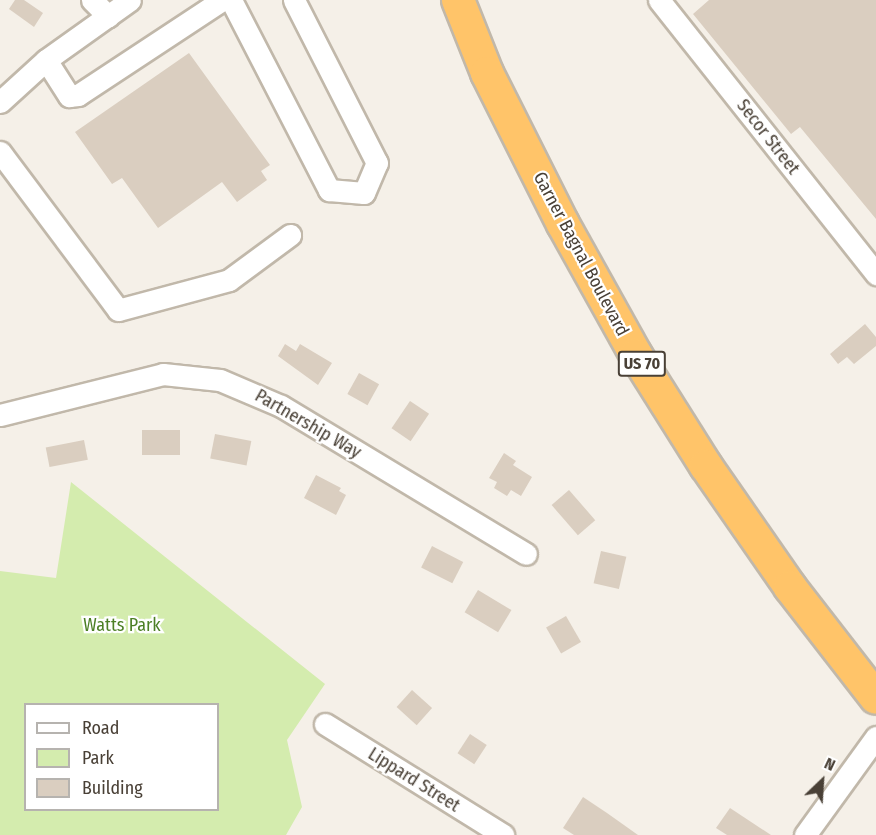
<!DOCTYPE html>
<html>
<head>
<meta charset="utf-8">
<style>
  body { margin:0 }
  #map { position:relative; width:876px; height:835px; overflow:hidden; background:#f5f0e8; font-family:"Fira Sans Condensed",sans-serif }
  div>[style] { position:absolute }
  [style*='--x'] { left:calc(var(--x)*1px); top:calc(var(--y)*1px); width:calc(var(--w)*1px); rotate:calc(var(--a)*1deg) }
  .green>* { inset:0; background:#d4ecae }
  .building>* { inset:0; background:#dacec0; transform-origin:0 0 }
  .roads { filter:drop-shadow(2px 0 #c1b8aa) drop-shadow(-2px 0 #c1b8aa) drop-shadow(0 2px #c1b8aa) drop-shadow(0 -2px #c1b8aa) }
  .minor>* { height:21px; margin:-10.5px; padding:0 10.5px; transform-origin:10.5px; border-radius:10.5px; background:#fff }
  .highway>* { height:32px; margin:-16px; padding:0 16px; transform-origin:16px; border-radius:16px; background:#ffc469 }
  span { translate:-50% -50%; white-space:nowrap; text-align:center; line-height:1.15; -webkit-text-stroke:4.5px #fff; paint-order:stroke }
  .shield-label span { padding:2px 4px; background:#fff; border:2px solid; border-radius:4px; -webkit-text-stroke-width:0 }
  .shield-label { font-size:16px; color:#494036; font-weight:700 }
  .street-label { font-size:18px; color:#494036 }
  .park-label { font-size:18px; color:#4c7f25 }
  .legend { position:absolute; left:24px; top:703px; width:195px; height:108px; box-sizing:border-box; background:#fff; border:2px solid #b6b3af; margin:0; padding:8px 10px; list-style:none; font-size:18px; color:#494036 }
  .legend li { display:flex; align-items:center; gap:12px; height:30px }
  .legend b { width:30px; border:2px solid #b6b3af }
  .north { position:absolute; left:792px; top:751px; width:60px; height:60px; -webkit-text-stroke:4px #fff; paint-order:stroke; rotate:25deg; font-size:16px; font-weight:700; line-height:24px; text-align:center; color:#494036 }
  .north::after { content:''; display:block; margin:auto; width:21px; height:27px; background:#494036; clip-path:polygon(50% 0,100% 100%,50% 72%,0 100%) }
</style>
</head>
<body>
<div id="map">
  <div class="green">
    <i style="clip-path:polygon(evenodd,71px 482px,325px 684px,287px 740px,302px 807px,286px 835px,0 835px,0 571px,56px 578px,71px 482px,26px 704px,218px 704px,218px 810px,26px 810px,26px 704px)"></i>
  </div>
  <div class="building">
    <i style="clip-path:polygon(15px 0,24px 0,43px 13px,34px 27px,9px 9px)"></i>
    <i style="clip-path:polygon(709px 0,876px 0,876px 219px,800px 127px,791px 134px,693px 14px)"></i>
    <i style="clip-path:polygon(189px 53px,270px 165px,261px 171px,267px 180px,237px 202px,222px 182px,158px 228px,122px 178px,112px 184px,75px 132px)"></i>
    <i style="clip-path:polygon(865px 324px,876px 337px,876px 346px,854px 364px,847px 357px,838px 364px,830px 354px)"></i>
    <i style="clip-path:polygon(285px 344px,296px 351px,300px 344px,332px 363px,318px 385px,278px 356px)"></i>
    <i style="left:359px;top:373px;width:23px;height:24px;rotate:29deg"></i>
    <i style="left:410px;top:401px;width:23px;height:33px;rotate:34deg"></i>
    <i style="left:142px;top:430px;width:38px;height:25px"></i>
    <i style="left:215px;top:434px;width:37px;height:25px;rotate:11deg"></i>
    <i style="left:84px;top:440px;width:20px;height:39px;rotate:79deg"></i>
    <i style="clip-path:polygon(504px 453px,516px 461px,513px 465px,532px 477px,521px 496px,511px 490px,507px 496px,494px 488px,497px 482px,489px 478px)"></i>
    <i style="clip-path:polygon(316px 475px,341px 488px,339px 491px,346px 495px,336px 515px,304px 498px)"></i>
    <i style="left:569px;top:490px;width:40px;height:23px;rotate:49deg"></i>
    <i style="left:432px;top:546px;width:35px;height:24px;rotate:27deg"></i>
    <i style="left:601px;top:551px;width:26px;height:33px;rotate:13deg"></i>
    <i style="left:478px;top:590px;width:39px;height:26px;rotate:31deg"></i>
    <i style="left:566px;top:616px;width:30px;height:23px;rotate:60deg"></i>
    <i style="left:412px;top:690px;width:27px;height:23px;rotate:42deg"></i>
    <i style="left:470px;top:734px;width:20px;height:23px;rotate:33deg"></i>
    <i style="clip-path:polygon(583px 797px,607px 813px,638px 835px,574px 835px,563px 828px)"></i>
    <i style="clip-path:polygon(730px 808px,771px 835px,727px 835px,716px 828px)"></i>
  </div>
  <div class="roads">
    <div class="minor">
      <i style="--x:92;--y:0;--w:23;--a:45"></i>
      <i style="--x:231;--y:0;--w:214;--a:62.7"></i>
      <i style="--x:329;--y:190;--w:35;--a:5"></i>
      <i style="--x:364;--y:193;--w:33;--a:-67"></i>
      <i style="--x:377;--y:163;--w:183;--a:-117"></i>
      <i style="--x:659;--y:0;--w:350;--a:51.6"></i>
      <i style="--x:46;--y:60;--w:43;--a:57.4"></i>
      <i style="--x:69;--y:96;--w:9;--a:-6"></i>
      <i style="--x:78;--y:95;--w:173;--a:-33.4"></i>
      <i style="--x:0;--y:102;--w:62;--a:-42.4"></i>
      <i style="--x:46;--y:60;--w:103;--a:-35.5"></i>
      <i style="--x:0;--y:152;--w:197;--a:53.2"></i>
      <i style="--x:118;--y:310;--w:115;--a:-15.1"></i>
      <i style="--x:229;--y:280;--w:76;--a:-36.4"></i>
      <i style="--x:0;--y:415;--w:168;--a:-14.1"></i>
      <i style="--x:163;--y:374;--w:57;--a:6"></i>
      <i style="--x:220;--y:380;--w:66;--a:23.1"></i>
      <i style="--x:281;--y:406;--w:286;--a:31.1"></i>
      <i style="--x:325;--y:724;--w:210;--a:31.9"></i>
      <i style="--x:805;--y:835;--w:121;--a:-54.1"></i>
    </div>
    <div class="highway">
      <i style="--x:458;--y:0;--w:79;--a:68.3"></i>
      <i style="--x:487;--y:73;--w:169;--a:63.3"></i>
      <i style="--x:563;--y:224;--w:150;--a:60.9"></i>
      <i style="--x:636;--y:355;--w:131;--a:57.8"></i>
      <i style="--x:706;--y:466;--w:147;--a:55.2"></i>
      <i style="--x:790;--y:587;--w:140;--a:52.2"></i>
    </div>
  </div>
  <div class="shield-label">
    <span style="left:642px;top:364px">US 70</span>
  </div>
  <div class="street-label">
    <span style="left:768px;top:137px;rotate:52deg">Secor Street</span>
    <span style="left:581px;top:254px;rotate:62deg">Garner Bagnal Boulevard</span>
    <span style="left:308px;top:424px;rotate:30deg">Partnership Way</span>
    <span style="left:414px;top:780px;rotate:32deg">Lippard Street</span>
  </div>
  <div class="park-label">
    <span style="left:122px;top:625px">Watts Park</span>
  </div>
  <ul class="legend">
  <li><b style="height:8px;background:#fff"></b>Road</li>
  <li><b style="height:16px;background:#d4ecae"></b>Park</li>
  <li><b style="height:16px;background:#dacec0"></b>Building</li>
  </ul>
  <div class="north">N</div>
</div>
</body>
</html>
